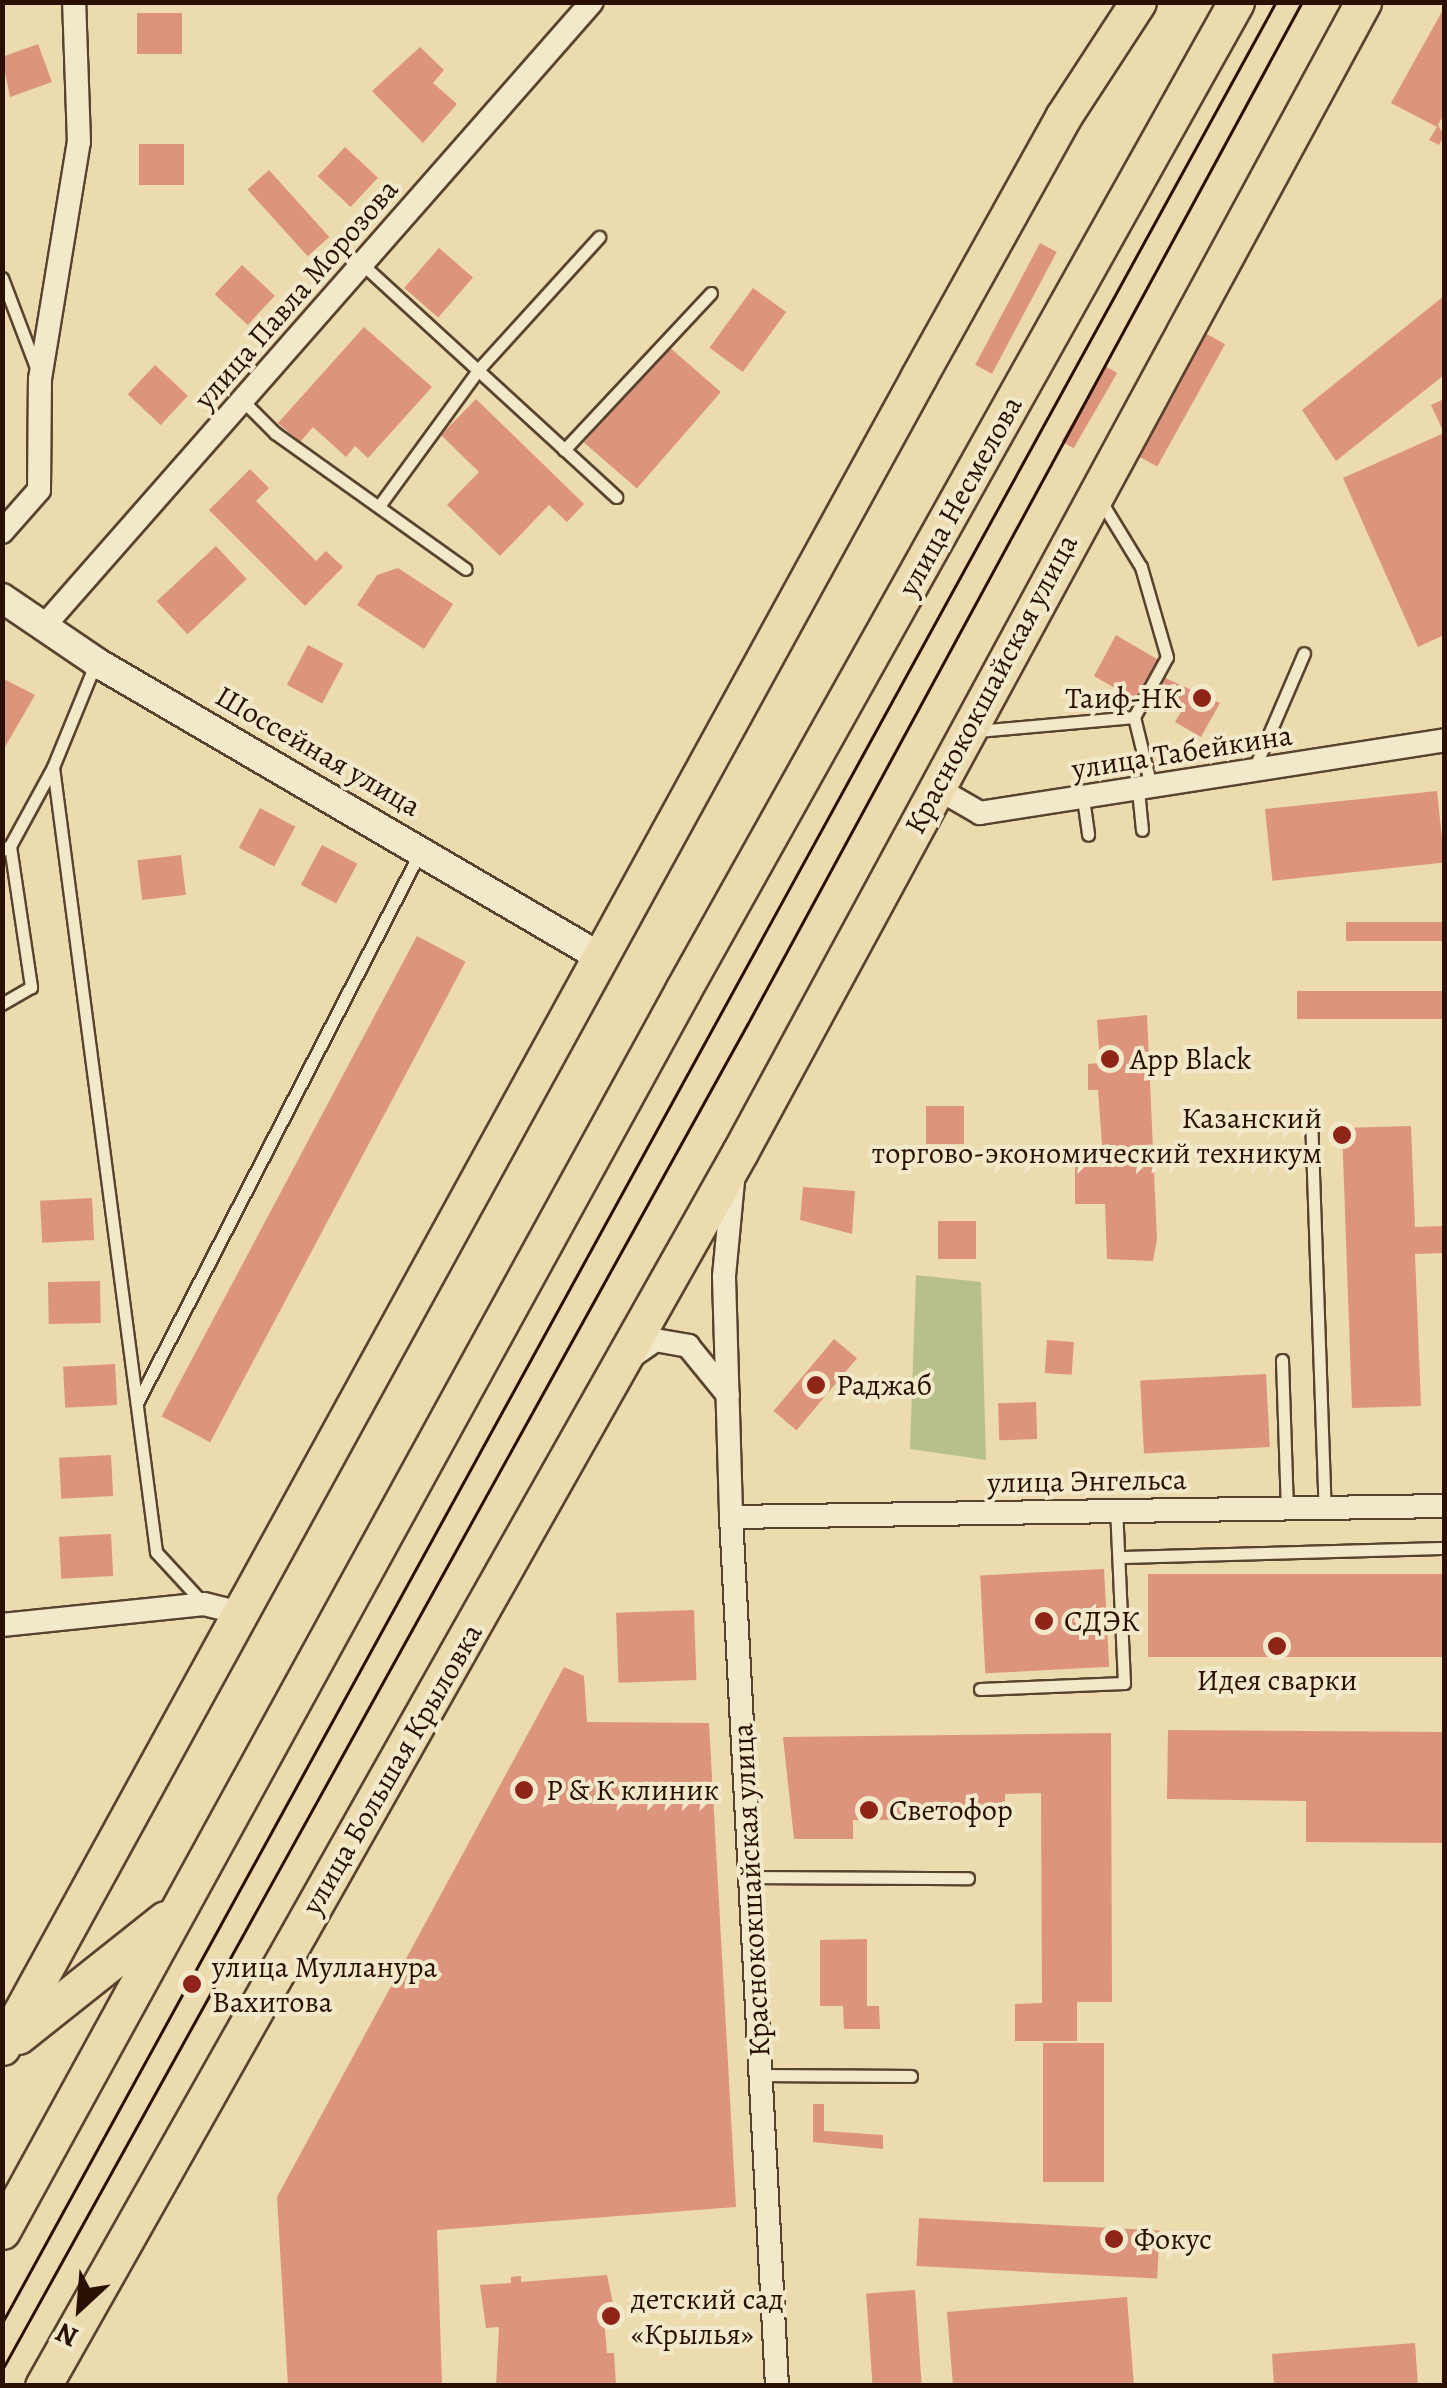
<!DOCTYPE html>
<html>
<head>
<meta charset="utf-8">
<style>
  body { margin:0 }
  #map { position:relative; width:1447px; height:2388px; overflow:hidden; background:#ebdbae; font-family:Alegreya,serif }
  div>[style] { position:absolute }
  [style*='--x'] { left:calc(var(--x)*1px); top:calc(var(--y)*1px); width:calc(var(--w)*1px); rotate:calc(var(--a)*1deg) }
  .green>* { inset:0; background:#b7c08a }
  .building>* { inset:0; background:#dd947d; transform-origin:0 0 }
  .roads { filter:drop-shadow(2px 0 #5a432e) drop-shadow(-2px 0 #5a432e) drop-shadow(0 2px #5a432e) drop-shadow(0 -2px #5a432e) }
  .service>* { height:11px; margin:-5.5px; padding:0 5.5px; transform-origin:5.5px; border-radius:5.5px; background:#f2e8ca }
  .minor>* { height:22px; margin:-11px; padding:0 11px; transform-origin:11px; border-radius:11px; background:#f2e8ca }
  .tertiary>* { height:28px; margin:-14px; padding:0 14px; transform-origin:14px; border-radius:14px; background:#f2e8ca }
  .primary>* { height:35px; margin:-17.5px; padding:0 17.5px; transform-origin:17.5px; border-radius:17.5px; background:#ebdbae }
  .tram>* { height:2.5px; margin:-1.25px; padding:0 1.25px; transform-origin:1.25px; border-radius:1.25px; background:#2a1003 }
  .dots>* { width:28px; height:28px; translate:-50% -50%; box-sizing:border-box; border:5px solid #f2e8ca; border-radius:50% }
  span { translate:-50% -50%; white-space:nowrap; text-align:center; line-height:1.15; -webkit-text-stroke:8px #f2e8ca; paint-order:stroke }
  .street-label { font-size:30px; color:#2a1003 }
  .poi-label { font-size:30px; color:#2a1003 }
  .right { translate:-100% -50%; text-align:right }
  .left { translate:0 -50%; text-align:left }
  .frame { position:absolute; inset:0; border:5px solid #2a1003; pointer-events:none }
  .north { position:absolute; left:30px; top:2258px; width:100px; height:100px; -webkit-text-stroke:8px #f2e8ca; paint-order:stroke; rotate:206deg; font-size:28px; font-weight:700; line-height:40px; text-align:center; color:#2a1003 }
  .north::after { content:''; display:block; margin:auto; width:35px; height:45px; background:#2a1003; clip-path:polygon(50% 0,100% 100%,50% 72%,0 100%) }
</style>
</head>
<body>
<div id="map">
  <div class="green">
    <i style="clip-path:polygon(916px 1275px,981px 1282px,986px 1460px,910px 1449px)"></i>
  </div>
  <div class="building">
    <i style="clip-path:polygon(1444px 8px,1444px 114px,1438px 125px,1444px 135px,1439px 145px,1429px 140px,1437px 127px,1391px 103px)"></i>
    <i style="left:137px;top:13px;width:45px;height:41px"></i>
    <i style="clip-path:polygon(38px 44px,52px 82px,10px 97px,2px 57px)"></i>
    <i style="clip-path:polygon(420px 47px,444px 70px,433px 83px,457px 104px,423px 143px,372px 91px)"></i>
    <i style="left:139px;top:144px;width:45px;height:41px"></i>
    <i style="left:345px;top:147px;width:45px;height:40px;rotate:43deg"></i>
    <i style="left:269px;top:170px;width:90px;height:29px;rotate:48deg"></i>
    <i style="left:1040px;top:243px;width:19px;height:138px;rotate:28deg"></i>
    <i style="left:439px;top:248px;width:45px;height:53px;rotate:41deg"></i>
    <i style="left:242px;top:265px;width:45px;height:40px;rotate:43deg"></i>
    <i style="left:753px;top:288px;width:41px;height:74px;rotate:36deg"></i>
    <i style="clip-path:polygon(1444px 296px,1444px 375px,1336px 461px,1302px 410px)"></i>
    <i style="clip-path:polygon(364px 327px,432px 387px,368px 458px,355px 446px,346px 457px,313px 427px,300px 442px,278px 423px)"></i>
    <i style="left:1205px;top:333px;width:23px;height:140px;rotate:29deg"></i>
    <i style="left:668px;top:346px;width:70px;height:128px;rotate:41deg"></i>
    <i style="left:155px;top:365px;width:45px;height:40px;rotate:43deg"></i>
    <i style="left:1105px;top:366px;width:14px;height:87px;rotate:30deg"></i>
    <i style="clip-path:polygon(476px 399px,584px 504px,567px 522px,549px 505px,500px 556px,447px 505px,479px 472px,441px 435px)"></i>
    <i style="clip-path:polygon(1444px 399px,1444px 635px,1418px 647px,1343px 478px,1444px 433px,1431px 405px)"></i>
    <i style="clip-path:polygon(250px 469px,269px 488px,256px 501px,316px 561px,326px 551px,343px 567px,305px 606px,209px 510px)"></i>
    <i style="left:216px;top:546px;width:45px;height:81px;rotate:47deg"></i>
    <i style="clip-path:polygon(398px 568px,453px 604px,424px 649px,357px 605px,377px 575px)"></i>
    <i style="clip-path:polygon(1116px 635px,1167px 665px,1161px 676px,1220px 703px,1201px 737px,1175px 722px,1181px 712px,1151px 694px,1144px 705px,1094px 676px)"></i>
    <i style="left:308px;top:645px;width:40px;height:45px;rotate:28deg"></i>
    <i style="clip-path:polygon(2px 678px,35px 695px,2px 752px)"></i>
    <i style="left:1437px;top:791px;width:72px;height:173px;rotate:84deg"></i>
    <i style="left:260px;top:808px;width:40px;height:45px;rotate:28deg"></i>
    <i style="left:322px;top:845px;width:40px;height:45px;rotate:28deg"></i>
    <i style="left:181px;top:855px;width:40px;height:44px;rotate:83deg"></i>
    <i style="left:1444px;top:922px;width:19px;height:98px;rotate:90deg"></i>
    <i style="left:417px;top:936px;width:55px;height:544px;rotate:28deg"></i>
    <i style="left:1444px;top:991px;width:28px;height:147px;rotate:90deg"></i>
    <i style="clip-path:polygon(1147px 1015px,1157px 1239px,1153px 1261px,1107px 1259px,1105px 1204px,1075px 1204px,1075px 1159px,1103px 1158px,1098px 1090px,1088px 1090px,1088px 1064px,1100px 1063px,1097px 1020px)"></i>
    <i style="left:964px;top:1106px;width:38px;height:38px;rotate:90deg"></i>
    <i style="clip-path:polygon(1411px 1126px,1415px 1227px,1444px 1226px,1444px 1253px,1415px 1254px,1421px 1406px,1352px 1408px,1342px 1128px)"></i>
    <i style="clip-path:polygon(803px 1187px,855px 1191px,852px 1234px,800px 1220px)"></i>
    <i style="left:92px;top:1198px;width:42px;height:52px;rotate:87deg"></i>
    <i style="left:976px;top:1221px;width:38px;height:38px;rotate:90deg"></i>
    <i style="left:100px;top:1281px;width:42px;height:52px;rotate:89deg"></i>
    <i style="left:834px;top:1339px;width:30px;height:94px;rotate:40deg"></i>
    <i style="left:1047px;top:1340px;width:27px;height:33px;rotate:4deg"></i>
    <i style="left:115px;top:1364px;width:41px;height:52px;rotate:87deg"></i>
    <i style="left:1266px;top:1374px;width:73px;height:126px;rotate:87deg"></i>
    <i style="left:1036px;top:1402px;width:37px;height:38px;rotate:88deg"></i>
    <i style="left:111px;top:1455px;width:41px;height:52px;rotate:87deg"></i>
    <i style="left:111px;top:1534px;width:42px;height:52px;rotate:87deg"></i>
    <i style="left:1104px;top:1569px;width:98px;height:124px;rotate:87deg"></i>
    <i style="left:1444px;top:1574px;width:83px;height:296px;rotate:90deg"></i>
    <i style="left:694px;top:1610px;width:70px;height:78px;rotate:88deg"></i>
    <i style="clip-path:polygon(564px 1667px,584px 1676px,587px 1722px,709px 1723px,736px 2207px,437px 2230px,442px 2386px,288px 2386px,277px 2197px)"></i>
    <i style="clip-path:polygon(1168px 1730px,1444px 1732px,1444px 1843px,1306px 1842px,1306px 1801px,1167px 1799px)"></i>
    <i style="clip-path:polygon(1111px 1733px,1112px 2002px,1077px 2002px,1077px 2041px,1015px 2041px,1015px 2004px,1042px 2003px,1041px 1793px,1005px 1794px,1005px 1819px,853px 1820px,853px 1839px,794px 1839px,783px 1737px)"></i>
    <i style="clip-path:polygon(867px 1939px,867px 2006px,879px 2006px,880px 2029px,844px 2029px,843px 2006px,820px 2006px,820px 1940px)"></i>
    <i style="left:1043px;top:2043px;width:61px;height:139px"></i>
    <i style="clip-path:polygon(813px 2104px,824px 2104px,824px 2131px,883px 2135px,883px 2149px,813px 2142px)"></i>
    <i style="left:919px;top:2218px;width:241px;height:48px;rotate:3deg"></i>
    <i style="clip-path:polygon(607px 2275px,616px 2318px,604px 2318px,607px 2353px,614px 2353px,616px 2384px,496px 2386px,499px 2327px,486px 2328px,480px 2285px,511px 2283px,511px 2277px,521px 2276px,521px 2282px)"></i>
    <i style="left:915px;top:2290px;width:96px;height:49px;rotate:86deg"></i>
    <i style="clip-path:polygon(1127px 2297px,1134px 2386px,953px 2386px,947px 2312px)"></i>
    <i style="clip-path:polygon(1415px 2343px,1418px 2386px,1274px 2386px,1272px 2354px)"></i>
  </div>
  <div class="roads">
    <div class="service">
      <i style="--x:362;--y:264;--w:345;--a:42.5"></i>
      <i style="--x:2;--y:278;--w:98;--a:69.2"></i>
      <i style="--x:242;--y:400;--w:47;--a:45"></i>
      <i style="--x:275;--y:433;--w:234;--a:35.5"></i>
      <i style="--x:564;--y:450;--w:215;--a:-46.9"></i>
      <i style="--x:379;--y:506;--w:168;--a:-53.9"></i>
      <i style="--x:478;--y:370;--w:180;--a:-47.7"></i>
      <i style="--x:96;--y:662;--w:113;--a:112.3"></i>
      <i style="--x:53;--y:767;--w:792;--a:82.52"></i>
      <i style="--x:156;--y:1552;--w:71;--a:47.3"></i>
      <i style="--x:1134;--y:717;--w:71;--a:76.2"></i>
      <i style="--x:977;--y:731;--w:158;--a:-5.1"></i>
      <i style="--x:1134;--y:717;--w:68;--a:-61.2"></i>
      <i style="--x:1167;--y:657;--w:94;--a:-106.1"></i>
      <i style="--x:1141;--y:567;--w:81;--a:-121.3"></i>
      <i style="--x:1254;--y:769;--w:126;--a:-66.7"></i>
      <i style="--x:1138;--y:790;--w:40;--a:84.3"></i>
      <i style="--x:1083;--y:798;--w:37;--a:82"></i>
      <i style="--x:10;--y:846;--w:90;--a:-61.4"></i>
      <i style="--x:2;--y:850;--w:9;--a:-27"></i>
      <i style="--x:10;--y:846;--w:143;--a:81.5"></i>
      <i style="--x:31;--y:987;--w:34;--a:150"></i>
      <i style="--x:1311;--y:1116;--w:392;--a:88"></i>
      <i style="--x:1282;--y:1360;--w:148;--a:88.1"></i>
      <i style="--x:137;--y:1403;--w:619;--a:-62.81"></i>
      <i style="--x:1120;--y:1557;--w:324;--a:-1.6"></i>
      <i style="--x:980;--y:1689;--w:144;--a:-2.4"></i>
      <i style="--x:1124;--y:1683;--w:173;--a:-92.6"></i>
      <i style="--x:750;--y:1877;--w:218;--a:0.3"></i>
      <i style="--x:761;--y:2075;--w:150;--a:0.4"></i>
    </div>
    <div class="minor">
      <i style="--x:2;--y:532;--w:56;--a:-48.6"></i>
      <i style="--x:39;--y:490;--w:111;--a:-89.5"></i>
      <i style="--x:40;--y:379;--w:240;--a:-80.7"></i>
      <i style="--x:79;--y:142;--w:140;--a:-92"></i>
      <i style="--x:44;--y:626;--w:830;--a:-48.71"></i>
      <i style="--x:935;--y:787;--w:52;--a:30"></i>
      <i style="--x:980;--y:813;--w:470;--a:-8.9"></i>
      <i style="--x:733;--y:1181;--w:96;--a:95.4"></i>
      <i style="--x:724;--y:1277;--w:240;--a:88.3"></i>
      <i style="--x:731;--y:1517;--w:870;--a:86.97"></i>
      <i style="--x:631;--y:1357;--w:29;--a:-35"></i>
      <i style="--x:655;--y:1340;--w:34;--a:10"></i>
      <i style="--x:688;--y:1346;--w:63;--a:50.8"></i>
      <i style="--x:731;--y:1517;--w:713;--a:-0.88"></i>
      <i style="--x:2;--y:1625;--w:203;--a:-5.9"></i>
      <i style="--x:204;--y:1604;--w:38;--a:14"></i>
    </div>
    <div class="tertiary">
      <i style="--x:2;--y:598;--w:114;--a:34.2"></i>
      <i style="--x:96;--y:662;--w:586;--a:30.33"></i>
    </div>
    <div class="primary">
      <i style="--x:18;--y:2036;--w:188;--a:-38.5"></i>
      <i style="--x:2;--y:2047;--w:1906;--a:-61.24"></i>
      <i style="--x:919;--y:376;--w:296;--a:-60.9"></i>
      <i style="--x:1063;--y:117;--w:137;--a:-56.9"></i>
      <i style="--x:2;--y:2231;--w:1416;--a:-61.24"></i>
      <i style="--x:683;--y:990;--w:1132;--a:-60.76"></i>
      <i style="--x:43;--y:2386;--w:1417;--a:-60.54"></i>
      <i style="--x:740;--y:1152;--w:1308;--a:-61.55"></i>
    </div>
  </div>
  <div class="tram">
    <i style="--x:2;--y:2323;--w:2648;--a:-61.24"></i>
    <i style="--x:2;--y:2370;--w:1538;--a:-61.02"></i>
    <i style="--x:747;--y:1025;--w:1164;--a:-61.52"></i>
  </div>
  <div class="dots">
    <i style="left:1202px;top:698px;background:#8f2418"></i>
    <i style="left:1110px;top:1059px;background:#8f2418"></i>
    <i style="left:1342px;top:1135px;background:#8f2418"></i>
    <i style="left:816px;top:1385px;background:#8f2418"></i>
    <i style="left:1044px;top:1621px;background:#8f2418"></i>
    <i style="left:1277px;top:1646px;background:#8f2418"></i>
    <i style="left:524px;top:1790px;background:#8f2418"></i>
    <i style="left:869px;top:1810px;background:#8f2418"></i>
    <i style="left:192px;top:1984px;background:#8f2418"></i>
    <i style="left:1114px;top:2239px;background:#8f2418"></i>
    <i style="left:611px;top:2316px;background:#8f2418"></i>
  </div>
  <div class="street-label">
    <span style="left:296px;top:294px;rotate:-49deg">улица Павла Морозова</span>
    <span style="left:960px;top:496px;rotate:-61deg">улица Несмелова</span>
    <span style="left:991px;top:684px;rotate:-62deg">Краснококшайская улица</span>
    <span style="left:318px;top:751px;rotate:30deg">Шоссейная улица</span>
    <span style="left:1182px;top:752px;rotate:-9deg">улица Табейкина</span>
    <span style="left:1087px;top:1481px;rotate:-1deg">улица Энгельса</span>
    <span style="left:392px;top:1769px;rotate:-60deg">улица Большая Крыловка</span>
    <span style="left:751px;top:1890px;rotate:-93deg">Краснококшайская улица</span>
  </div>
  <div class="poi-label">
    <span class="right" style="left:1182px;top:698px">Таиф-НК</span>
    <span class="left" style="left:1130px;top:1059px">App Black</span>
    <span class="right" style="left:1322px;top:1135px">Казанский<br>торгово-экономический техникум</span>
    <span class="left" style="left:836px;top:1385px">Раджаб</span>
    <span class="left" style="left:1064px;top:1621px">СДЭК</span>
    <span style="left:1277px;top:1680px">Идея сварки</span>
    <span class="left" style="left:546px;top:1790px">Р &amp; К клиник</span>
    <span class="left" style="left:889px;top:1810px">Светофор</span>
    <span class="left" style="left:212px;top:1984px">улица Мулланура<br>Вахитова</span>
    <span class="left" style="left:1134px;top:2239px">Фокус</span>
    <span class="left" style="left:631px;top:2316px">детский сад<br>«Крылья»</span>
  </div>
  <div class="frame"></div>
  <div class="north">N</div>
</div>
</body>
</html>
